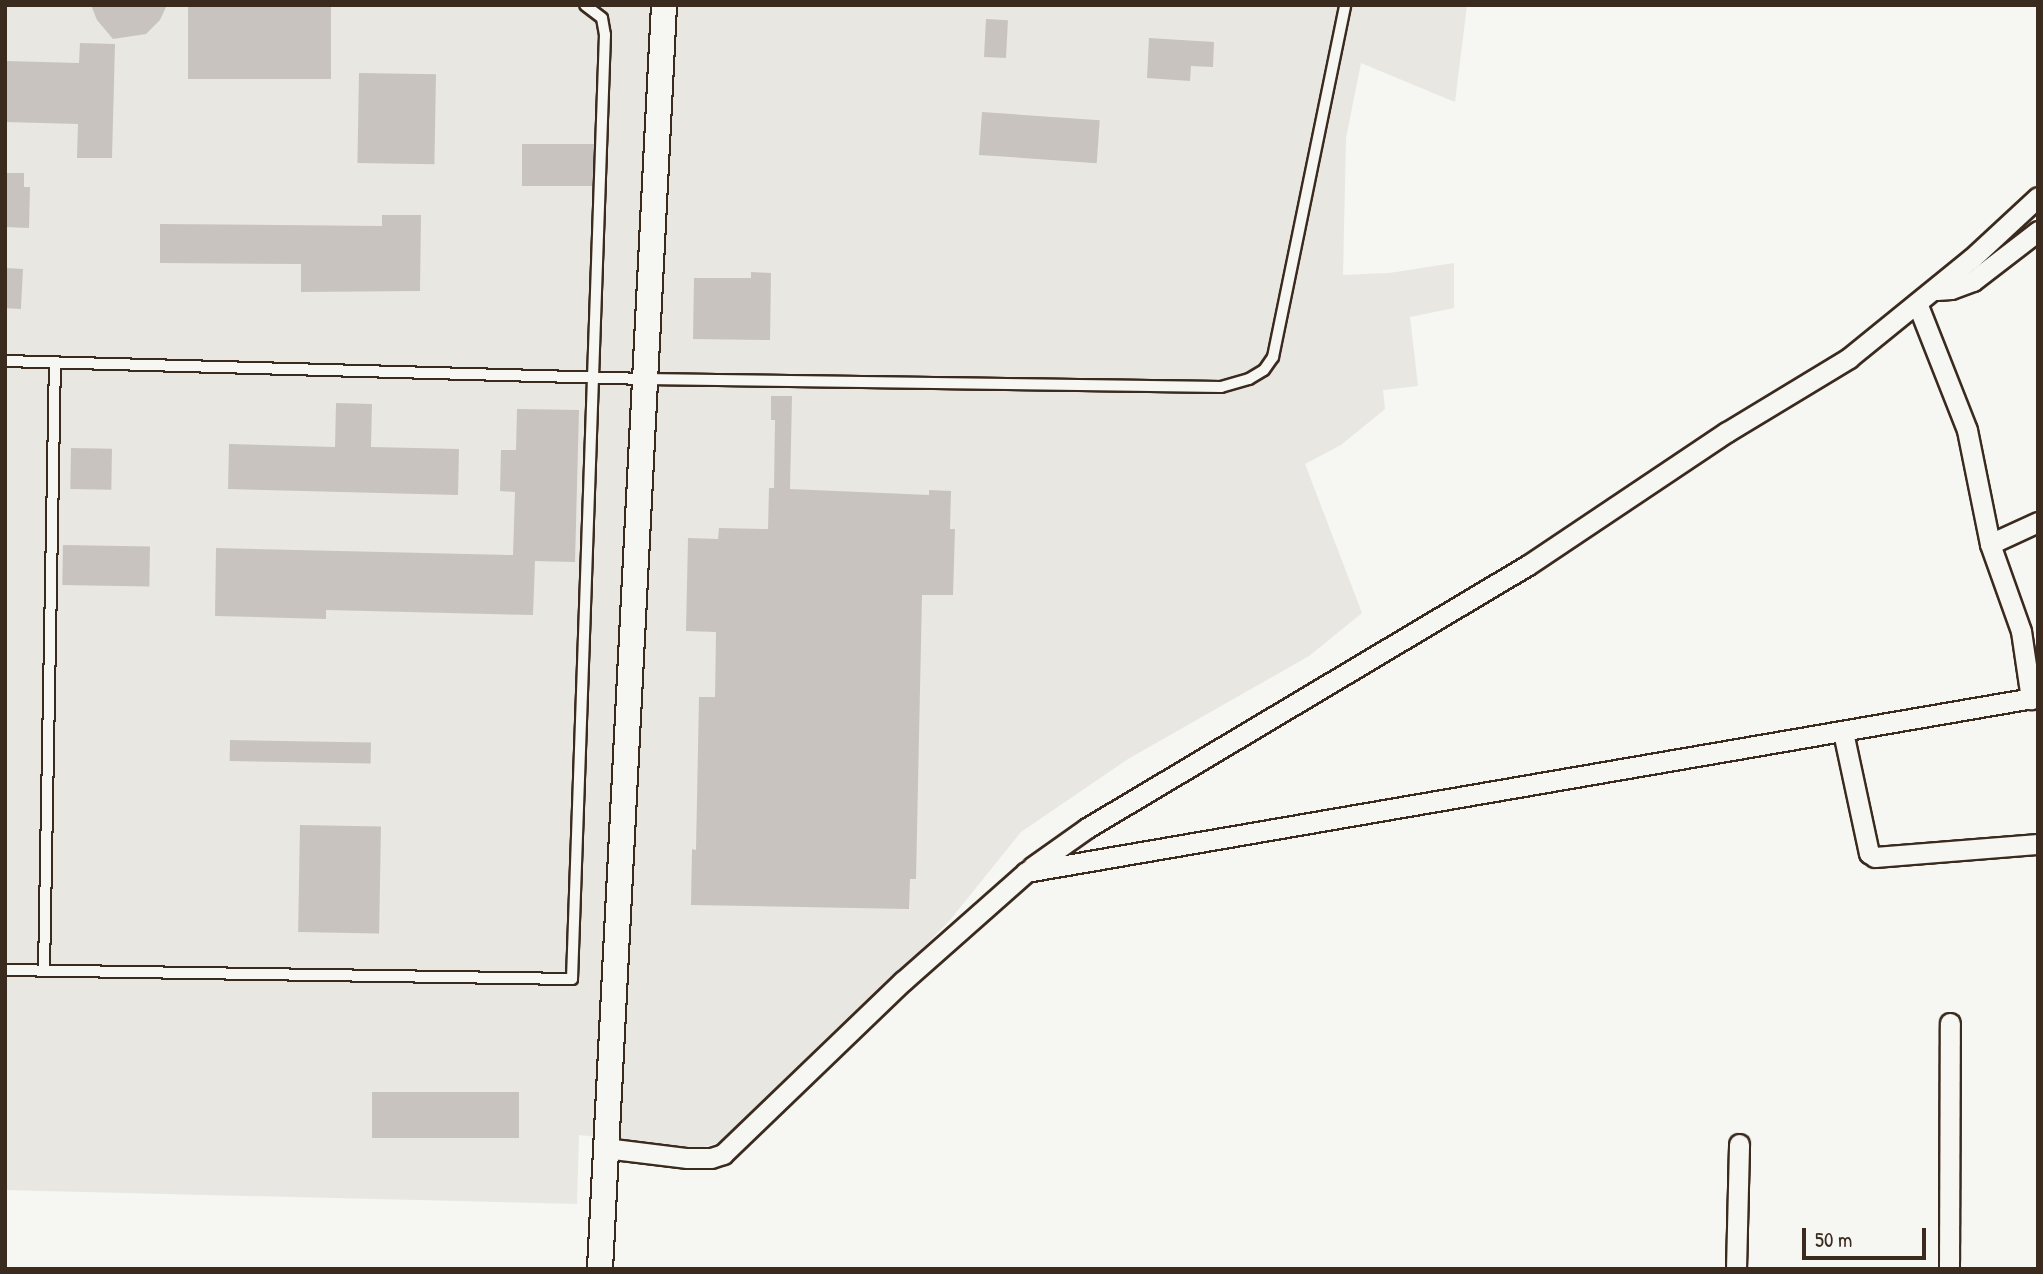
<!DOCTYPE html>
<html>
<head>
<meta charset="utf-8">
<style>
  body { margin:0 }
  #map { position:relative; width:2043px; height:1274px; overflow:hidden; background:#f6f6f2; font-family:"Patrick Hand",sans-serif }
  div>[style] { position:absolute }
  [style*='--x'] { left:calc(var(--x)*1px); top:calc(var(--y)*1px); width:calc(var(--w)*1px); rotate:calc(var(--a)*1deg) }
  .built>* { inset:0; background:#e8e7e2 }
  .building>* { inset:0; background:#c8c3be; transform-origin:0 0 }
  .roads { filter:drop-shadow(2px 0 #3b2a1e) drop-shadow(-2px 0 #3b2a1e) drop-shadow(0 2px #3b2a1e) drop-shadow(0 -2px #3b2a1e) }
  .service>* { height:10px; margin:-5px; padding:0 5px; transform-origin:5px; border-radius:5px; background:#f6f6f2 }
  .minor>* { height:19px; margin:-9.5px; padding:0 9.5px; transform-origin:9.5px; border-radius:9.5px; background:#f6f6f2 }
  .tertiary>* { height:24px; margin:-12px; padding:0 12px; transform-origin:12px; border-radius:12px; background:#f6f6f2 }
  span { translate:-50% -50%; white-space:nowrap; text-align:center; line-height:1.15; -webkit-text-stroke:5px #f6f6f2; paint-order:stroke }
  .frame { position:absolute; inset:0; border:7px solid #3b2a1e; pointer-events:none }
  .scale { position:absolute; left:1802px; top:1228px; width:124px; height:32px; box-sizing:border-box; border:4px solid #3b2a1e; border-top:0; padding-left:9px; font-size:21px; line-height:24px; white-space:nowrap; color:#3b2a1e; -webkit-text-stroke:5px #f6f6f2; paint-order:stroke }
</style>
</head>
<body>
<div id="map">
  <div class="built">
    <i style="clip-path:polygon(5px 5px,1467px 5px,1455px 102px,1361px 63px,1346px 138px,1343px 275px,1389px 273px,1454px 263px,1454px 308px,1410px 317px,1418px 386px,1383px 390px,1385px 409px,1341px 445px,1305px 464px,1362px 613px,1309px 656px,1128px 759px,1021px 832px,950px 920px,846px 1027px,721px 1142px,700px 1148px,579px 1135px,577px 1204px,5px 1190px)"></i>
  </div>
  <div class="building">
    <i style="clip-path:polygon(91px 5px,167px 5px,160px 20px,146px 34px,113px 39px,97px 20px)"></i>
    <i style="left:188px;top:5px;width:143px;height:74px"></i>
    <i style="left:986px;top:19px;width:22px;height:38px;rotate:3deg"></i>
    <i style="clip-path:polygon(1149px 38px,1214px 42px,1213px 67px,1191px 66px,1190px 81px,1147px 78px)"></i>
    <i style="clip-path:polygon(80px 43px,115px 44px,112px 158px,77px 158px,78px 124px,5px 122px,5px 61px,79px 63px)"></i>
    <i style="left:359px;top:73px;width:77px;height:90px;rotate:1deg"></i>
    <i style="left:982px;top:112px;width:118px;height:43px;rotate:4deg"></i>
    <i style="left:522px;top:144px;width:72px;height:42px"></i>
    <i style="clip-path:polygon(5px 173px,24px 173px,24px 187px,30px 187px,29px 228px,5px 227px)"></i>
    <i style="clip-path:polygon(382px 215px,421px 215px,420px 291px,301px 292px,301px 264px,160px 263px,160px 224px,382px 226px)"></i>
    <i style="left:5px;top:268px;width:18px;height:40px;rotate:3deg"></i>
    <i style="clip-path:polygon(751px 272px,771px 273px,770px 340px,693px 339px,694px 278px,751px 278px)"></i>
    <i style="clip-path:polygon(771px 396px,792px 396px,790px 489px,929px 495px,929px 490px,951px 491px,950px 529px,955px 529px,953px 595px,922px 595px,916px 879px,910px 879px,909px 909px,691px 905px,692px 849px,696px 850px,699px 697px,715px 697px,716px 632px,686px 631px,688px 538px,718px 539px,719px 528px,768px 529px,769px 488px,774px 488px,775px 420px,771px 420px)"></i>
    <i style="clip-path:polygon(336px 403px,372px 404px,371px 447px,459px 449px,458px 495px,228px 489px,229px 444px,335px 447px)"></i>
    <i style="clip-path:polygon(517px 409px,579px 410px,575px 562px,535px 561px,533px 615px,326px 610px,326px 619px,215px 616px,216px 548px,513px 555px,515px 492px,500px 491px,501px 450px,516px 450px)"></i>
    <i style="left:71px;top:448px;width:41px;height:41px;rotate:1deg"></i>
    <i style="left:63px;top:545px;width:87px;height:40px;rotate:1deg"></i>
    <i style="left:230px;top:740px;width:141px;height:21px;rotate:1deg"></i>
    <i style="left:300px;top:825px;width:81px;height:107px;rotate:1deg"></i>
    <i style="left:519px;top:1092px;width:46px;height:147px;rotate:90deg"></i>
  </div>
  <div class="roads">
    <div class="service">
      <i style="--x:5;--y:361;--w:640;--a:1.61"></i>
      <i style="--x:645;--y:379;--w:576;--a:0.8"></i>
      <i style="--x:1221;--y:387;--w:29;--a:-16"></i>
      <i style="--x:1249;--y:379;--w:17;--a:-31"></i>
      <i style="--x:1264;--y:370;--w:16;--a:-55"></i>
      <i style="--x:1273;--y:357;--w:359;--a:-78.4"></i>
      <i style="--x:5;--y:970;--w:567;--a:0.91"></i>
      <i style="--x:572;--y:979;--w:945;--a:-88"></i>
      <i style="--x:605;--y:35;--w:17;--a:-100"></i>
      <i style="--x:602;--y:18;--w:21;--a:-143"></i>
      <i style="--x:44;--y:971;--w:609;--a:-88.97"></i>
    </div>
    <div class="minor">
      <i style="--x:1937;--y:290;--w:14;--a:-4"></i>
      <i style="--x:1951;--y:289;--w:23;--a:-20"></i>
      <i style="--x:1973;--y:281;--w:82;--a:-37.6"></i>
      <i style="--x:1917;--y:303;--w:136;--a:68.5"></i>
      <i style="--x:1967;--y:430;--w:116;--a:78.6"></i>
      <i style="--x:1990;--y:544;--w:92;--a:70.4"></i>
      <i style="--x:2021;--y:631;--w:69;--a:81.6"></i>
      <i style="--x:1990;--y:544;--w:53;--a:-24.6"></i>
      <i style="--x:1843;--y:732;--w:124;--a:77.9"></i>
      <i style="--x:1869;--y:853;--w:7;--a:34"></i>
      <i style="--x:1875;--y:857;--w:164;--a:-4.6"></i>
      <i style="--x:1032;--y:867;--w:67;--a:-35.3"></i>
      <i style="--x:1087;--y:828;--w:513;--a:-30.81"></i>
      <i style="--x:1528;--y:565;--w:239;--a:-33.8"></i>
      <i style="--x:1727;--y:432;--w:143;--a:-31.2"></i>
      <i style="--x:1849;--y:358;--w:157;--a:-39.1"></i>
      <i style="--x:1971;--y:259;--w:91;--a:-42.8"></i>
      <i style="--x:605;--y:1148;--w:83;--a:7"></i>
      <i style="--x:687;--y:1158;--w:24;--a:0"></i>
      <i style="--x:711;--y:1158;--w:13;--a:-18"></i>
      <i style="--x:723;--y:1154;--w:250;--a:-43.9"></i>
      <i style="--x:903;--y:981;--w:164;--a:-41.5"></i>
      <i style="--x:1026;--y:872;--w:1027;--a:-9.81"></i>
      <i style="--x:1736;--y:1269;--w:125;--a:-88.6"></i>
      <i style="--x:1949;--y:1269;--w:246;--a:-89.8"></i>
    </div>
    <div class="tertiary">
      <i style="--x:600;--y:1269;--w:1266;--a:-87.1"></i>
    </div>
  </div>
  <div class="frame"></div>
  <div class="scale">50 m</div>
</div>
</body>
</html>
